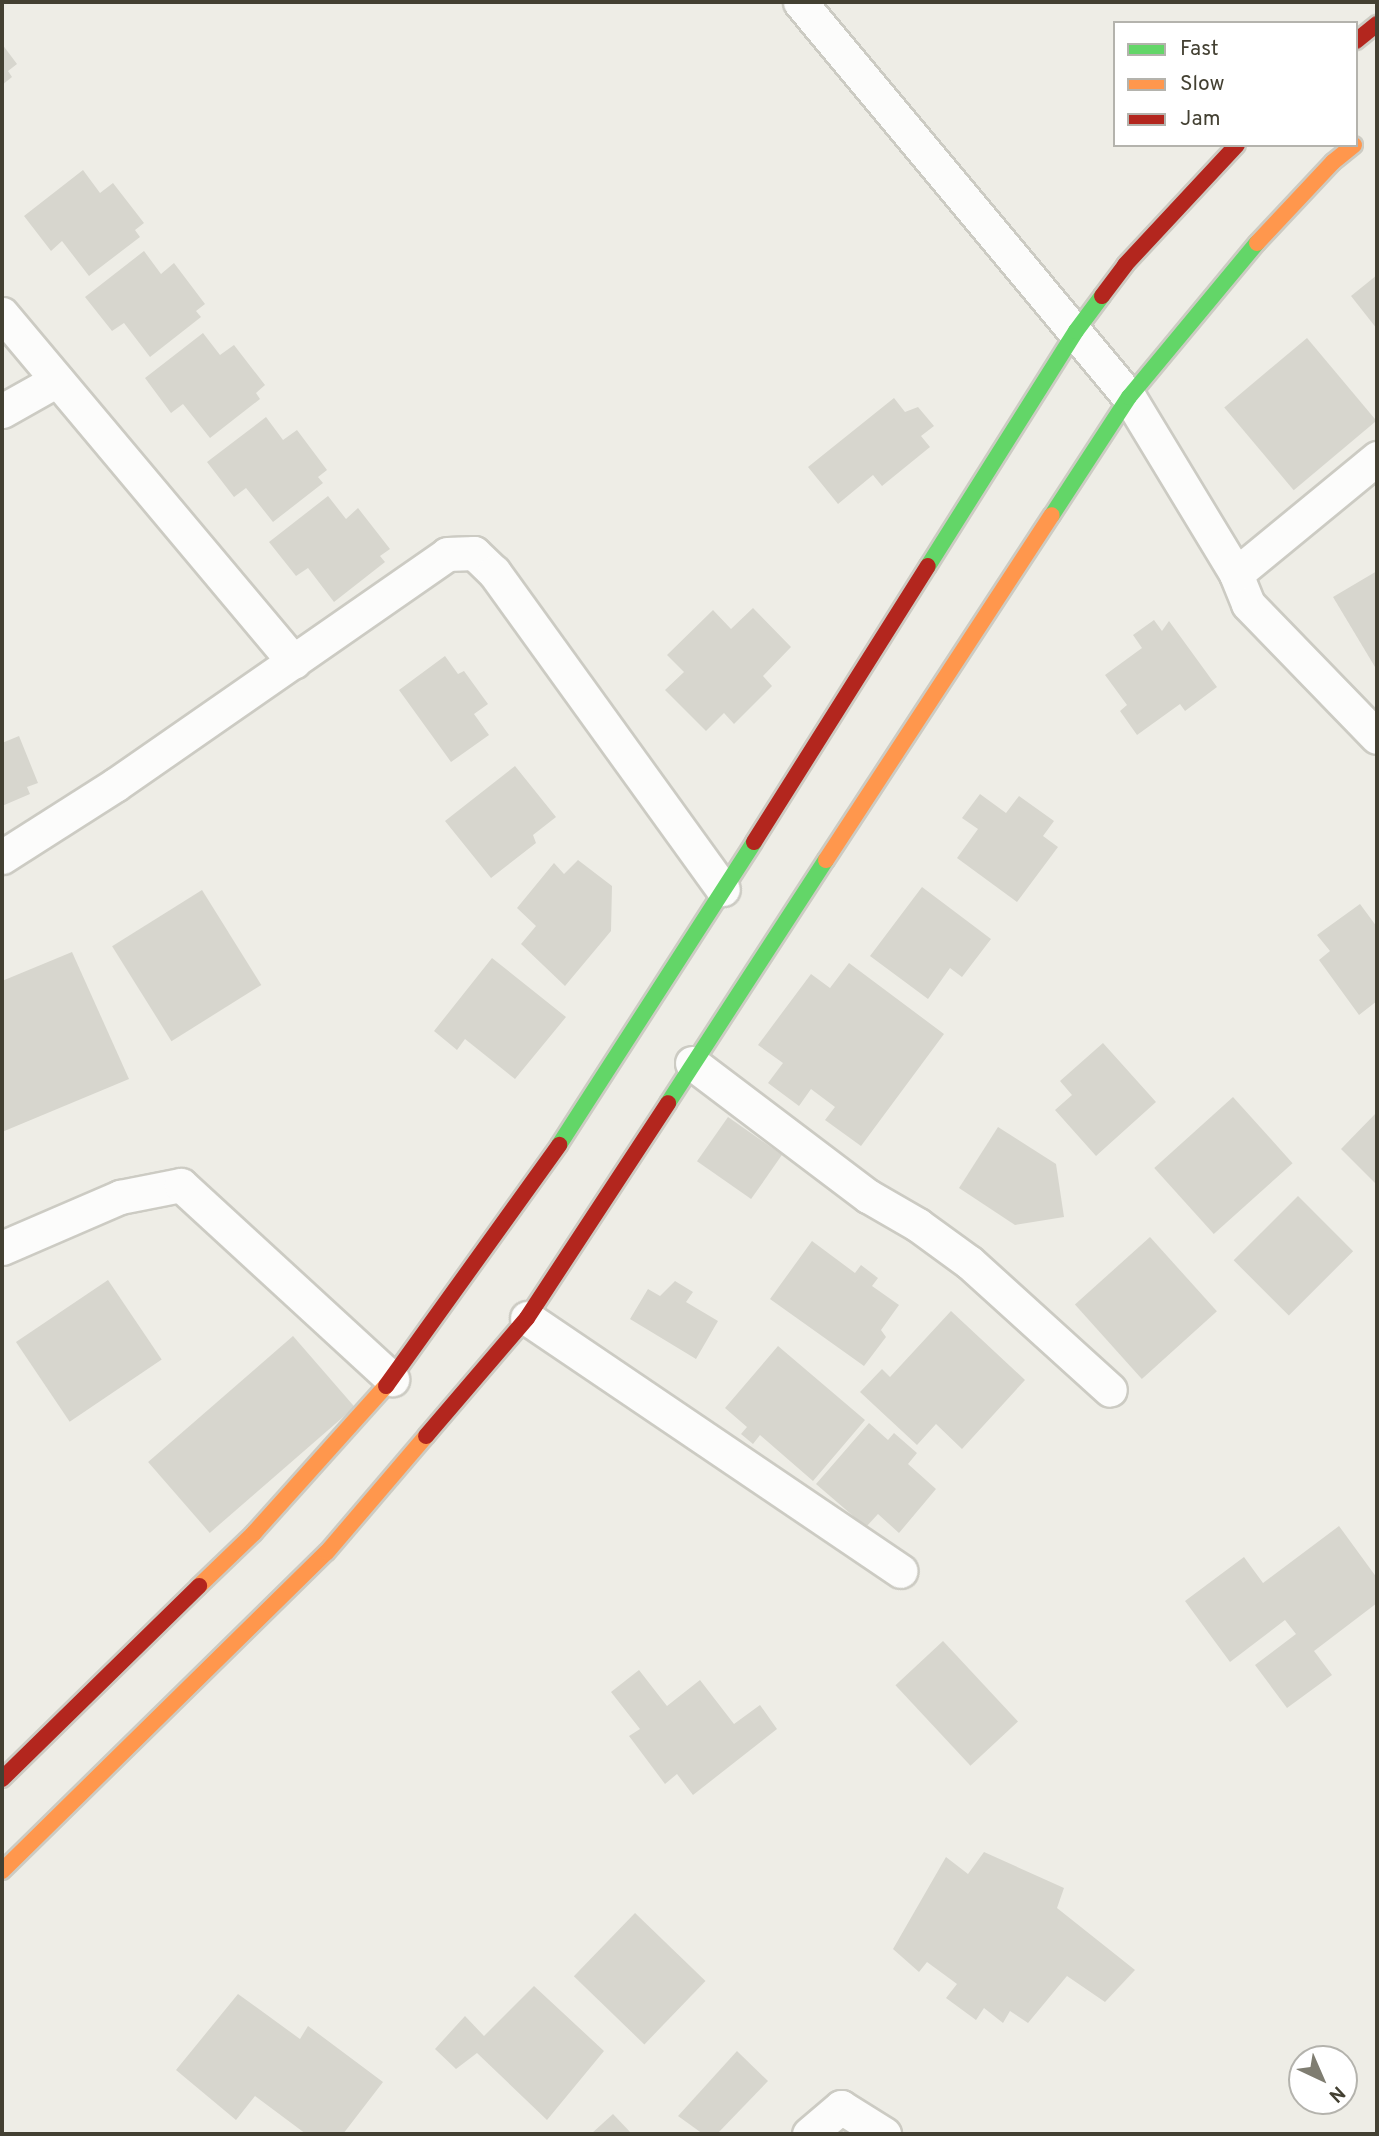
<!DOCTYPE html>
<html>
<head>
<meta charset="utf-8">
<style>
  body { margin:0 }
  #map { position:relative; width:1379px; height:2136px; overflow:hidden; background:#eeede6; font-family:Overpass,sans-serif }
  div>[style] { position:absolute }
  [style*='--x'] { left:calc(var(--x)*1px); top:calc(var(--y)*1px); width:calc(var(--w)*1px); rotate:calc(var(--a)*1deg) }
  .building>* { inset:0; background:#d7d6ce; transform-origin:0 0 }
  .roads { filter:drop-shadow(2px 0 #cccbc3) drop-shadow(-2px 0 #cccbc3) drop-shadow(0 2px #cccbc3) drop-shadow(0 -2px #cccbc3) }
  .street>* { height:33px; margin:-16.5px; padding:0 16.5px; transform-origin:16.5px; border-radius:16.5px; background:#fcfcfb }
  .fast>* { height:16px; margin:-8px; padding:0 8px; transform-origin:8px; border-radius:8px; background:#63d668 }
  .slow>* { height:16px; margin:-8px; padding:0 8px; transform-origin:8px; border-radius:8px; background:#ff974d }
  .jam>* { height:16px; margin:-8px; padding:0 8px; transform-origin:8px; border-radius:8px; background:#b3261e }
  span { translate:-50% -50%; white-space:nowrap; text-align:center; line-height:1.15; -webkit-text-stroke:5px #fff; paint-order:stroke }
  .frame { position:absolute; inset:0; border:4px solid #434032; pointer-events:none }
  .legend { position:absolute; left:1113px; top:21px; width:245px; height:126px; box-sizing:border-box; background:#fff; border:2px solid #b4b3ad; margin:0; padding:9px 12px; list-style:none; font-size:21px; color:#434032 }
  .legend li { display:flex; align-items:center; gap:14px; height:35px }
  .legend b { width:35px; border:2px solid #b4b3ad }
  .north { position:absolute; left:1288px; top:2045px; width:70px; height:70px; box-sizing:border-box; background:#fff; border:2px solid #b4b3ad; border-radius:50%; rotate:136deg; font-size:19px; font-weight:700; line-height:28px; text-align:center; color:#434032 }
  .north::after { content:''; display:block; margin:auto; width:24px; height:32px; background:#7f7d71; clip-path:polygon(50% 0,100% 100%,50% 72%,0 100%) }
</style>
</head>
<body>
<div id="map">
  <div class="building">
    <i style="clip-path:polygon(2px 44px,17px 64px,8px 71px,12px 77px,2px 85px)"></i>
    <i style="clip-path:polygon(83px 170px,100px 193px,113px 183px,144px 223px,135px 230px,140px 237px,89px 276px,62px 241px,51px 251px,24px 216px)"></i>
    <i style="clip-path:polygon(144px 251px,161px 274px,174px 263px,205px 304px,196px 311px,201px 317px,150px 357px,124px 323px,112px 331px,85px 297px)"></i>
    <i style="clip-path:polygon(1377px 275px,1377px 329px,1351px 296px)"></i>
    <i style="clip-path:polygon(203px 333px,220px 355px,234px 345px,265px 385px,256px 393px,260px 399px,210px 438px,183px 404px,171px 413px,145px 378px)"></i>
    <i style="left:1307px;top:338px;width:108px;height:108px;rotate:50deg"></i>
    <i style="clip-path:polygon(894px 398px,905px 412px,918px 407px,934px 426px,921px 436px,930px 447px,882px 486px,873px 475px,838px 504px,808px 467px)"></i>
    <i style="clip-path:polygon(266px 417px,283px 440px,297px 430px,327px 470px,318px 477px,323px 483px,273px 522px,246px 488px,234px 497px,207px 462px)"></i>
    <i style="clip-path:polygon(328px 496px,346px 519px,358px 508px,390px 549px,380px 556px,385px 562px,334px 602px,308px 568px,296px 576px,269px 542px)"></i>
    <i style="clip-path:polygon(1377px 571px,1377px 665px,1375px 667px,1333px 597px)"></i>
    <i style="clip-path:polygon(753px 608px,791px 647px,763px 676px,772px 686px,734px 724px,724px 713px,706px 731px,665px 690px,684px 672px,667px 655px,713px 610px,731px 629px)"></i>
    <i style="clip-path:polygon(1154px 620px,1162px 631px,1169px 621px,1217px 687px,1185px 711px,1180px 704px,1137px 735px,1120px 711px,1127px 705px,1105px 675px,1142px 648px,1133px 635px)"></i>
    <i style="clip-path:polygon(445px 656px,458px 674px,464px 671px,488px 704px,474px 714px,489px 735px,451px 762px,399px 690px)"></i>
    <i style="clip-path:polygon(19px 736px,38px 783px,27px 787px,30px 794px,2px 806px,2px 743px)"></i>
    <i style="clip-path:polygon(515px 766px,556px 817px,533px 835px,536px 843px,491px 878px,445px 821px)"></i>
    <i style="clip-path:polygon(980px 794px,1006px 813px,1019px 796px,1054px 821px,1043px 836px,1058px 847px,1017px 902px,957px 858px,978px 829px,962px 818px)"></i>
    <i style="clip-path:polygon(578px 860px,612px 886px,611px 931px,565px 986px,521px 944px,536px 926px,517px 908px,554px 863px,564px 874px)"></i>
    <i style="clip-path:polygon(922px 887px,991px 939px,962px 977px,950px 968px,928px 999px,870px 956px)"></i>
    <i style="left:202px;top:890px;width:112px;height:106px;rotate:58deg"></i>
    <i style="clip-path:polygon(1360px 904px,1377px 927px,1377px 1001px,1359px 1015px,1319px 960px,1330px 951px,1317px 935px)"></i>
    <i style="clip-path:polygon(72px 952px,129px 1079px,2px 1132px,2px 981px)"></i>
    <i style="clip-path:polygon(492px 958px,566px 1017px,515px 1079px,465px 1039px,457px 1050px,434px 1031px)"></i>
    <i style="clip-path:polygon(849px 963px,944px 1034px,861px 1146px,825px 1120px,835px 1107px,811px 1089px,799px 1106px,768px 1083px,783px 1063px,758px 1045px,811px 974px,830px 988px)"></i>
    <i style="clip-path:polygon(1103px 1043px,1156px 1102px,1096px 1156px,1055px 1110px,1072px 1095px,1060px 1081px)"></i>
    <i style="left:1233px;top:1097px;width:89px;height:106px;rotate:48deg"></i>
    <i style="clip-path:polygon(1377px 1112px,1377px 1185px,1341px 1149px)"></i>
    <i style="left:728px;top:1117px;width:66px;height:54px;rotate:35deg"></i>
    <i style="clip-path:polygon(998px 1127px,1056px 1164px,1064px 1217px,1015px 1225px,959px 1188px)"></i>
    <i style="left:1298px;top:1196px;width:78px;height:91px;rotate:45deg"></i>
    <i style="left:1150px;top:1237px;width:100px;height:101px;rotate:48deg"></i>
    <i style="clip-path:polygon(812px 1241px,855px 1273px,861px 1265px,878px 1278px,872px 1286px,899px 1305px,881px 1330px,886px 1337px,864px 1366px,770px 1299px)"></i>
    <i style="left:108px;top:1280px;width:96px;height:111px;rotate:56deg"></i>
    <i style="clip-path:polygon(675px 1281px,693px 1292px,686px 1302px,718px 1321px,696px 1359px,630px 1319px,648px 1289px,660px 1296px)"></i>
    <i style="clip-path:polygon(951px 1311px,1025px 1380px,962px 1449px,936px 1424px,917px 1445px,860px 1392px,882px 1369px,890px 1377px)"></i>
    <i style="left:293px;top:1336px;width:94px;height:192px;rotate:49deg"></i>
    <i style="clip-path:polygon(778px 1346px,865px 1420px,813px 1481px,760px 1435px,753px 1444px,741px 1434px,747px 1427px,725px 1408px)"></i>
    <i style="clip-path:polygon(869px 1423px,888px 1440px,894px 1433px,917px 1453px,908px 1464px,936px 1489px,899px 1533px,878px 1514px,866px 1527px,816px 1484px)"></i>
    <i style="clip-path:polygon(1339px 1526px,1377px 1578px,1377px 1603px,1314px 1651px,1332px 1675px,1287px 1708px,1255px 1665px,1296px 1634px,1285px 1620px,1230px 1662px,1185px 1601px,1244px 1557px,1263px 1583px)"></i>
    <i style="left:943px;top:1641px;width:110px;height:65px;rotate:47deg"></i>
    <i style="clip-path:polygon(639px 1670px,667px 1706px,700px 1680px,734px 1724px,760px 1705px,777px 1729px,693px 1795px,677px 1774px,665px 1784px,629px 1736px,640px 1729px,611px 1692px)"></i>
    <i style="clip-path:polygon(984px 1852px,1064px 1888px,1057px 1908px,1135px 1970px,1105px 2002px,1067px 1976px,1028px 2023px,1010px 2011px,1003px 2023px,984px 2008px,976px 2020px,946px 1998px,957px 1984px,927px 1962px,919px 1972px,893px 1949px,946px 1857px,968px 1874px)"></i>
    <i style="left:635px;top:1913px;width:98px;height:88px;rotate:44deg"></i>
    <i style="clip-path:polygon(534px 1986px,604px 2051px,547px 2120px,477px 2053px,456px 2069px,435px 2049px,465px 2016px,484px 2036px)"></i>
    <i style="clip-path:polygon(238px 1994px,300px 2039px,308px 2026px,383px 2082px,343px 2134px,306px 2134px,255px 2096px,236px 2120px,176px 2070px)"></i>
    <i style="clip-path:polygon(737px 2051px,768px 2081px,717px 2134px,703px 2134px,678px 2116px)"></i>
    <i style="clip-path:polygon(613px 2114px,632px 2134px,591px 2134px)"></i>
  </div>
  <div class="roads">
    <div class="street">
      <i style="--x:800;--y:2;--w:514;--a:50.21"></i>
      <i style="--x:1129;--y:397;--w:207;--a:58.8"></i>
      <i style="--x:1236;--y:574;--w:32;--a:68"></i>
      <i style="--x:1248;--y:604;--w:185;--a:45.9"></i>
      <i style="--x:2;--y:314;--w:454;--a:50"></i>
      <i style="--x:2;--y:411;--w:63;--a:-29.4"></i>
      <i style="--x:1236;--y:574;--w:183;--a:-39.4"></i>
      <i style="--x:2;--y:857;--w:134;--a:-32.5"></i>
      <i style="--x:115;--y:785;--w:404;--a:-34.8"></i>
      <i style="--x:447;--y:554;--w:27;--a:-2"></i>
      <i style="--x:474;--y:553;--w:28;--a:44"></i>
      <i style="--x:494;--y:572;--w:391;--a:54.2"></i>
      <i style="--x:692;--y:1063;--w:221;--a:37.1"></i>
      <i style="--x:868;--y:1196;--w:58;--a:30.1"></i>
      <i style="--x:918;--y:1225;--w:63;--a:36"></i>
      <i style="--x:969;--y:1262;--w:190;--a:42.2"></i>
      <i style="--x:2;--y:1248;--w:129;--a:-23.4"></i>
      <i style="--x:120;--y:1197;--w:62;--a:-11.1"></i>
      <i style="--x:181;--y:1185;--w:287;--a:42.6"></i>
      <i style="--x:527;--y:1318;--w:451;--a:34.1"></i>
      <i style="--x:809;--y:2134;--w:42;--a:-40.2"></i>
      <i style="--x:841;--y:2107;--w:51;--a:32.1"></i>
    </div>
    <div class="fast">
      <i style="--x:1052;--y:515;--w:141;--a:-56.9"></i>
      <i style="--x:1129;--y:397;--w:200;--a:-50.3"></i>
      <i style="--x:928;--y:566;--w:278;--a:-57.8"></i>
      <i style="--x:1076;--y:331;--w:44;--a:-53.4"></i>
      <i style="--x:668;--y:1103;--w:290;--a:-57"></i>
      <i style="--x:559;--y:1145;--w:360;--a:-57.2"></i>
    </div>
    <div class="slow">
      <i style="--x:1257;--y:243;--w:111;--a:-46.8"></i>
      <i style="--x:1333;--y:162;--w:27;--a:-39"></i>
      <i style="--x:826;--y:860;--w:412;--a:-56.8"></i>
      <i style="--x:199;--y:1586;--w:76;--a:-43.9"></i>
      <i style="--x:254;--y:1533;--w:198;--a:-48.1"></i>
      <i style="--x:2;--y:1871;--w:455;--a:-44.5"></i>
      <i style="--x:327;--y:1552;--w:153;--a:-49.5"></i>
    </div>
    <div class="jam">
      <i style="--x:1356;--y:41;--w:27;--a:-39"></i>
      <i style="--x:1102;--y:296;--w:39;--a:-53"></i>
      <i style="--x:1125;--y:265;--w:164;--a:-47"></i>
      <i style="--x:754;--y:842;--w:326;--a:-57.8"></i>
      <i style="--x:386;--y:1386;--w:297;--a:-54.3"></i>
      <i style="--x:426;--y:1436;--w:155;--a:-49.4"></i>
      <i style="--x:527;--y:1318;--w:257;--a:-56.7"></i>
      <i style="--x:2;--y:1779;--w:276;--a:-44.4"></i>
    </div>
  </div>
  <div class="frame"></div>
  <ul class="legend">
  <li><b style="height:9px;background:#63d668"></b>Fast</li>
  <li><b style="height:9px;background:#ff974d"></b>Slow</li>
  <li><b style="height:9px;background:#b3261e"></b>Jam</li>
  </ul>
  <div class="north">N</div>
</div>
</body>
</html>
